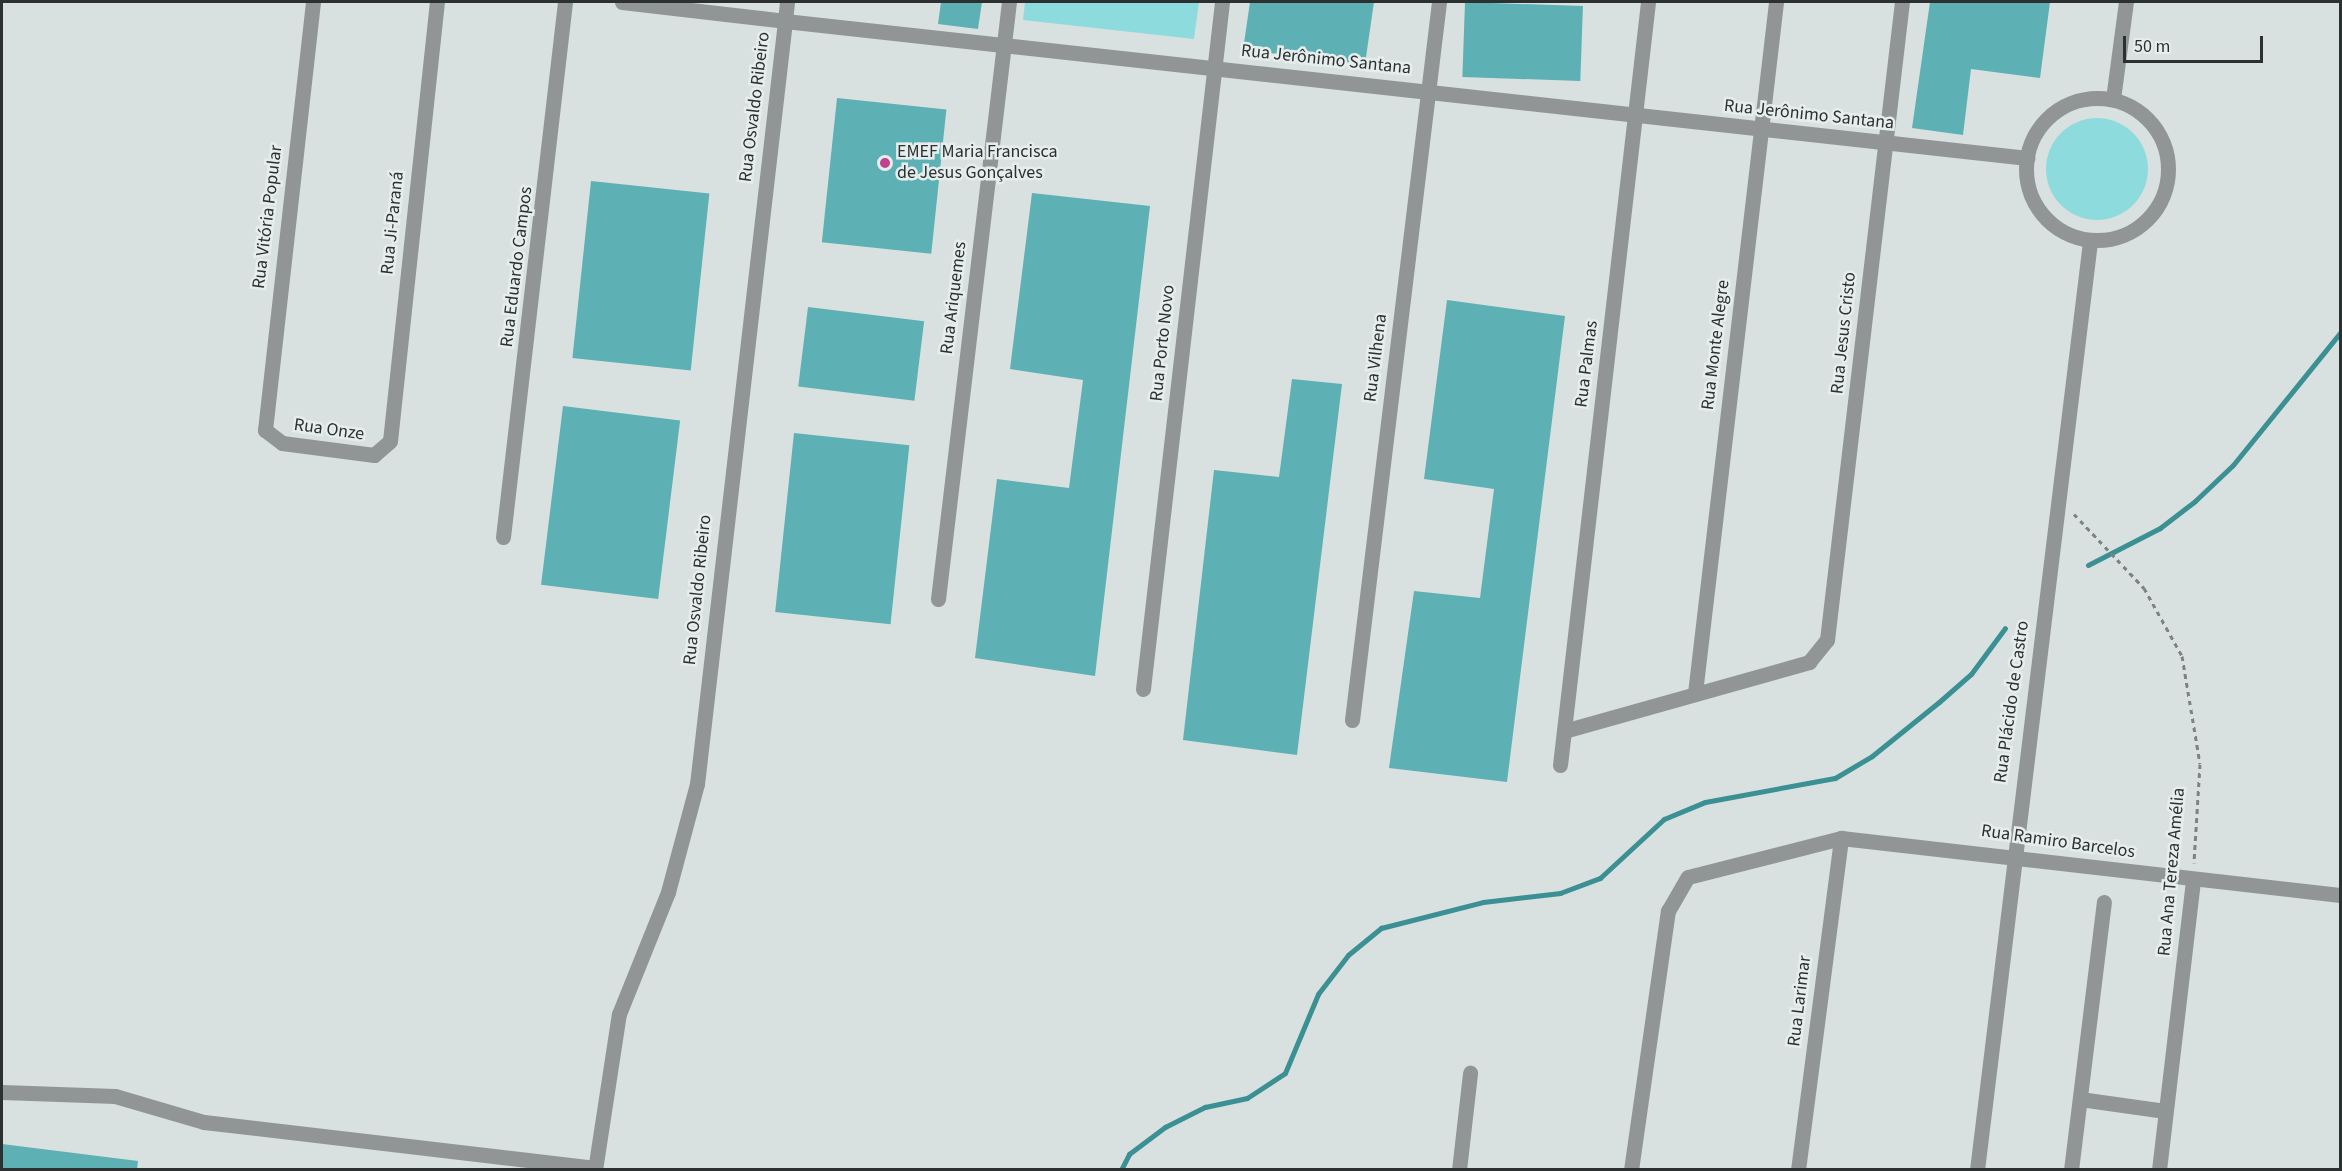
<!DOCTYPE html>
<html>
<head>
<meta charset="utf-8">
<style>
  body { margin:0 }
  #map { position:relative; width:2342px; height:1171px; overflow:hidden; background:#d9e0e0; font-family:"Source Sans 3",sans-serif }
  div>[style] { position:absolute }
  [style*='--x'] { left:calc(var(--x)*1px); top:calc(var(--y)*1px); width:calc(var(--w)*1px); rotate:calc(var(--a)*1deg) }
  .green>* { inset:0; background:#8edbdd }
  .round { border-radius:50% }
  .stream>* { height:5px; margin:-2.5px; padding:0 2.5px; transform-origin:2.5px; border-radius:2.5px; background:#3a9093 }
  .building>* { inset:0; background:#5db1b4; transform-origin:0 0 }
  .path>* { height:3px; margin-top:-1.5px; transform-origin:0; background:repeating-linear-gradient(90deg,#7d8282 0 4.5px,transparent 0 9px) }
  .minor>* { height:15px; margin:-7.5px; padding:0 7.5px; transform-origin:7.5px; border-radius:7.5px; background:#929595 }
  .tertiary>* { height:15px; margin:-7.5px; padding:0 7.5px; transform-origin:7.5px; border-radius:7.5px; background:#929595 }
  .tertiary>.ring { margin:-7.5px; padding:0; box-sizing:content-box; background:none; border:15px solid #929595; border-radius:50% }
  .dots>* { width:16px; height:16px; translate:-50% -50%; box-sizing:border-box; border:3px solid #e6eded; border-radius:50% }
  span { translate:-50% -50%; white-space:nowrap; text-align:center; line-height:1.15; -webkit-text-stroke:5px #e6eded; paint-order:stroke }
  .street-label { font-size:18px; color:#2d3030 }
  .poi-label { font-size:18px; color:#2d3030 }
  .left { translate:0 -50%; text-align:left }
  .frame { position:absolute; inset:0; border:3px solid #2d3030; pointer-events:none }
  .scale { position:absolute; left:2123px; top:36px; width:140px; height:27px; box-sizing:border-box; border:3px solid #2d3030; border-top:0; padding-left:8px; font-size:18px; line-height:21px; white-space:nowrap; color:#2d3030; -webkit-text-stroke:4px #e6eded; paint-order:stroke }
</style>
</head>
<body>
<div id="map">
  <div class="green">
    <i style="clip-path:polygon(1025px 2px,1199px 2px,1194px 39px,1023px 20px)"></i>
    <i class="round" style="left:2046px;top:118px;width:102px;height:102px"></i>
  </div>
  <div class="stream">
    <i style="--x:2088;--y:565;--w:81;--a:-27.2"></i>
    <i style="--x:2160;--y:528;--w:44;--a:-37.6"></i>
    <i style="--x:2195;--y:501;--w:52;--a:-43.5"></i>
    <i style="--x:2233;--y:465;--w:170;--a:-51"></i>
    <i style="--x:1121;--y:1170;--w:18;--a:-63"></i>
    <i style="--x:1129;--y:1154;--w:45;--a:-36.9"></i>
    <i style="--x:1165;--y:1127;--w:45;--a:-26.6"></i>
    <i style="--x:1205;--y:1107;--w:43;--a:-12.1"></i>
    <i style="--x:1247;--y:1098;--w:45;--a:-33.3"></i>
    <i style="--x:1285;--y:1073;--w:86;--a:-67.3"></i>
    <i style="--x:1318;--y:994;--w:49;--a:-52.4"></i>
    <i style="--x:1348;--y:955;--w:43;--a:-39.3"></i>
    <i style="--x:1381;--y:928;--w:105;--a:-14.3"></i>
    <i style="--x:1483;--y:902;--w:78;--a:-6.7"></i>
    <i style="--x:1560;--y:893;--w:43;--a:-20.6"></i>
    <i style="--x:1600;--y:878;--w:87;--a:-42.7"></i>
    <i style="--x:1664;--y:819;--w:44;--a:-22.5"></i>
    <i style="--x:1705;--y:802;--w:132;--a:-10.5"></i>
    <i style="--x:1835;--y:778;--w:43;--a:-30.7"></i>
    <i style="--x:1872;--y:756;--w:86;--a:-38.9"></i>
    <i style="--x:1939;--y:702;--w:43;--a:-41.2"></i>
    <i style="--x:1971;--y:674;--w:57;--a:-53.5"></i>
  </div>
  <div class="building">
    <i style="clip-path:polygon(941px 2px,982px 2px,978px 29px,938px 24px)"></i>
    <i style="clip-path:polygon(1250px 2px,1374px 2px,1365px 64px,1243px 50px)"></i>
    <i style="left:1465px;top:2px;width:118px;height:75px;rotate:2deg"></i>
    <i style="clip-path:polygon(1930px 2px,2050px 2px,2040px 78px,1971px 69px,1963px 135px,1912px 128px)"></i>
    <i style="left:837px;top:98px;width:110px;height:145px;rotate:6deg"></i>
    <i style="left:591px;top:181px;width:119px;height:178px;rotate:6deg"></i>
    <i style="clip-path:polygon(1032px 193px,1150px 206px,1095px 676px,975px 658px,997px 479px,1069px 488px,1083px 380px,1010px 369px)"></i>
    <i style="clip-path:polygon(1447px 300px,1565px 316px,1507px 782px,1389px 768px,1414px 591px,1480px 598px,1494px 489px,1424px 479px)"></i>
    <i style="left:808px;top:307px;width:117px;height:80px;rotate:7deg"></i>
    <i style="clip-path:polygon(1292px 379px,1342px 384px,1297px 755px,1183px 740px,1214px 470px,1279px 477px)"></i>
    <i style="left:563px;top:406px;width:118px;height:180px;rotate:7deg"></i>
    <i style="left:794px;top:433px;width:116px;height:180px;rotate:6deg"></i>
    <i style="clip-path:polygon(2px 1144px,138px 1161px,137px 1170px,2px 1170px)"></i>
  </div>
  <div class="path">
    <i style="--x:2074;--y:514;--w:102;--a:46.6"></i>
    <i style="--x:2144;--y:588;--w:78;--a:60.8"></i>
    <i style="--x:2182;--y:656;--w:109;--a:80.5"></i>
    <i style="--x:2200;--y:764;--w:99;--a:93.5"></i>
  </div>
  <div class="minor">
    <i style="--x:313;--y:2;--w:431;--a:96.4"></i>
    <i style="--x:265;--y:430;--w:21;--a:37"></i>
    <i style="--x:282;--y:443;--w:93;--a:7.4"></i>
    <i style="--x:374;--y:455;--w:21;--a:-41"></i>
    <i style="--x:390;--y:441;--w:442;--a:-83.9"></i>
    <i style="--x:622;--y:2;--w:164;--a:6.6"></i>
    <i style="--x:785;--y:21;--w:19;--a:-84"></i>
    <i style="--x:2113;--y:99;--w:98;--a:-82.4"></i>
    <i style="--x:503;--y:537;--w:539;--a:-83.39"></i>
    <i style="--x:938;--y:599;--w:601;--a:-83.22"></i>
    <i style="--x:1143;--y:689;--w:692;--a:-83.44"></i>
    <i style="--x:1695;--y:693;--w:696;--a:-83.31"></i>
    <i style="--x:1352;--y:720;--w:723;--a:-83.09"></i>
    <i style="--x:1564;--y:731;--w:255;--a:-15.7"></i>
    <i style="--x:1809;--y:662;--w:28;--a:-51"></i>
    <i style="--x:1827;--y:640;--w:642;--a:-83.3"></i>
    <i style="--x:1560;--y:765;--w:768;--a:-83.42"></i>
    <i style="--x:2;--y:1092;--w:113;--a:2"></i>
    <i style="--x:115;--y:1096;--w:93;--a:16.3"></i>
    <i style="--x:204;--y:1122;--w:394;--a:6.7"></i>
    <i style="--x:2080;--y:1099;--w:86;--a:8"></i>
    <i style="--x:1459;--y:1170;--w:98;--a:-83.5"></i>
    <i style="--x:1631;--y:1170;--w:262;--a:-81.9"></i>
    <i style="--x:1668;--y:911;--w:39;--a:-60"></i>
    <i style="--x:1688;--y:877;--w:158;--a:-14.3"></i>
    <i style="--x:1841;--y:838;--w:502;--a:6.52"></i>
    <i style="--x:1798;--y:1170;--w:335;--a:-82.6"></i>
    <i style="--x:2071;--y:1170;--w:270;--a:-83"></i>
    <i style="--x:2159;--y:1170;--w:293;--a:-83.3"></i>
  </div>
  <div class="tertiary">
    <i class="ring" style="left:2026px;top:98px;width:127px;height:127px"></i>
    <i style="--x:595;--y:1170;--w:158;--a:-81.3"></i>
    <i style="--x:619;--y:1014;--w:131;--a:-68.1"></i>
    <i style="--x:668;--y:892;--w:112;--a:-75"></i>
    <i style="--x:697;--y:784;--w:768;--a:-83.42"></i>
    <i style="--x:785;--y:21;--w:1250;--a:6.29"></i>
    <i style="--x:1977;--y:1170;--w:936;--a:-83.06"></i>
  </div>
  <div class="dots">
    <i style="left:885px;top:163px;background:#c2428d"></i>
  </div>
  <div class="street-label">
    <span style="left:1326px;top:60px;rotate:6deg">Rua Jerônimo Santana</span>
    <span style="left:755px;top:107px;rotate:-83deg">Rua Osvaldo Ribeiro</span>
    <span style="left:1809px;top:115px;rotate:6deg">Rua Jerônimo Santana</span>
    <span style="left:268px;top:217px;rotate:-83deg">Rua Vitória Popular</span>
    <span style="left:393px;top:223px;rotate:-84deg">Rua Ji-Paraná</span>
    <span style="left:517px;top:267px;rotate:-83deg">Rua Eduardo Campos</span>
    <span style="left:954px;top:298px;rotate:-83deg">Rua Ariquemes</span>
    <span style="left:1844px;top:333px;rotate:-84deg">Rua Jesus Cristo</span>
    <span style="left:1163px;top:343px;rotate:-84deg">Rua Porto Novo</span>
    <span style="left:1716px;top:345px;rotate:-83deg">Rua Monte Alegre</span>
    <span style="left:1376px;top:358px;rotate:-83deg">Rua Vilhena</span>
    <span style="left:1587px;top:364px;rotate:-83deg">Rua Palmas</span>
    <span style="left:329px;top:430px;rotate:8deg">Rua Onze</span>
    <span style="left:698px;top:590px;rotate:-84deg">Rua Osvaldo Ribeiro</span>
    <span style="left:2012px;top:702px;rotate:-82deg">Rua Plácido de Castro</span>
    <span style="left:2058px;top:842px;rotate:8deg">Rua Ramiro Barcelos</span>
    <span style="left:2172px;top:872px;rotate:-85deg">Rua Ana Tereza Amélia</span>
    <span style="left:1800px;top:1001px;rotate:-83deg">Rua Larimar</span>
  </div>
  <div class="poi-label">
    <span class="left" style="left:897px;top:163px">EMEF Maria Francisca<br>de Jesus Gonçalves</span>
  </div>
  <div class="frame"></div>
  <div class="scale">50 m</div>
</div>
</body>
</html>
